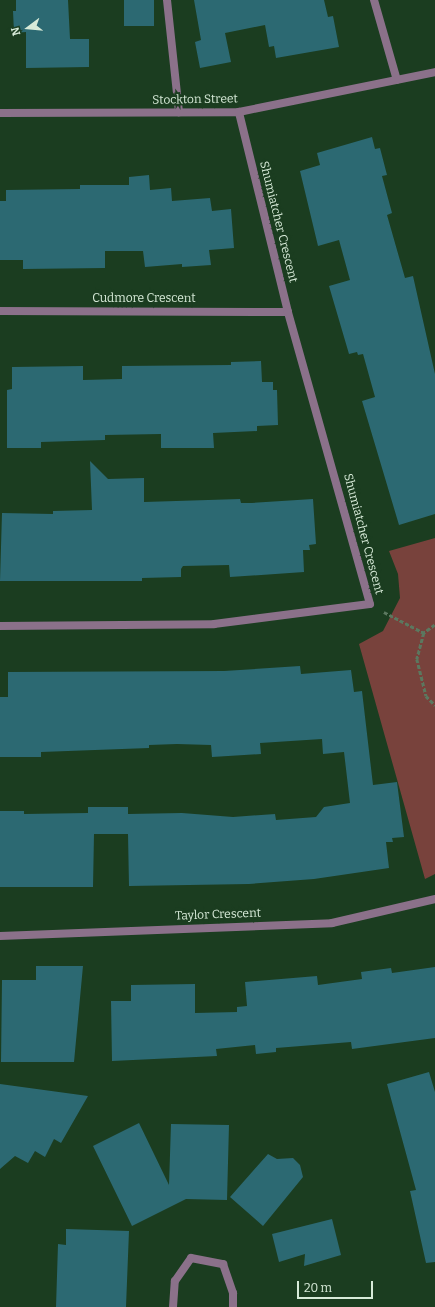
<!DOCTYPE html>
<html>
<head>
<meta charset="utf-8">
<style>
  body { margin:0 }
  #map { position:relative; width:435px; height:1307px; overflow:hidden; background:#1b3d20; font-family:Bitter,serif }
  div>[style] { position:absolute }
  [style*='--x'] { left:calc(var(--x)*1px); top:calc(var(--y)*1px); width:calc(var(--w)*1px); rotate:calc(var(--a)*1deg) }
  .green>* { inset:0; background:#78423c }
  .building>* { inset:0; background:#2c6972; transform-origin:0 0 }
  .path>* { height:2.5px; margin-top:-1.25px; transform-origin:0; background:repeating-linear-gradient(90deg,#5b785f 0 4px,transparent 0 6px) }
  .service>* { height:8px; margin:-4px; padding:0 4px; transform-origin:4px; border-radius:4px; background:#8b718a }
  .minor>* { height:8px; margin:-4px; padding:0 4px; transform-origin:4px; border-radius:4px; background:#8b718a }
  .tertiary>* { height:8px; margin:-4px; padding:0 4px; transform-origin:4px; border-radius:4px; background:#8b718a }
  span { translate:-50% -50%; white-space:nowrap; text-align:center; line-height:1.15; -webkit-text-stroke:4px #1b3d20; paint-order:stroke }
  .street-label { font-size:12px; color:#d7ead8 }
  .north { position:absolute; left:8px; top:8px; width:40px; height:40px; -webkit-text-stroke:3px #1b3d20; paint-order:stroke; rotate:254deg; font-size:11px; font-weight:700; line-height:16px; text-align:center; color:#d7ead8 }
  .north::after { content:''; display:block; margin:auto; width:14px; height:18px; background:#d7ead8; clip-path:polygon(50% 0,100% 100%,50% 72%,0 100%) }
  .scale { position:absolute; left:297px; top:1281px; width:76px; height:18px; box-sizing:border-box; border:2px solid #d7ead8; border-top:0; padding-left:5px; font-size:12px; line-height:14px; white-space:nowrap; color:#d7ead8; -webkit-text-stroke:3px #1b3d20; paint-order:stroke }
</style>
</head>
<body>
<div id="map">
  <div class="green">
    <i style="clip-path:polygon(435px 538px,435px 874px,425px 879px,359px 644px,383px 631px,400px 598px,398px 574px,389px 551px)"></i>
  </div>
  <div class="building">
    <i style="clip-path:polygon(16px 0,68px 0,70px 39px,89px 39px,89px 67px,26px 68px,26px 32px,14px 33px,13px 11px,16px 11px)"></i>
    <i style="left:124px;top:0;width:30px;height:26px"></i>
    <i style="clip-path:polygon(194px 0,324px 0,328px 17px,333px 16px,339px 47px,276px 58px,274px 46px,269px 47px,265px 25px,225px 33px,231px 62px,200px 68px,195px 42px,201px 40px)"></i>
    <i style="clip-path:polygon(372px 137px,375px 149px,380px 148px,387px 175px,382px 176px,392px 213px,387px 215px,405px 278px,413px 276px,435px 374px,435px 514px,399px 525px,362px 401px,375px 397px,363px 354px,358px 355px,357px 352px,349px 354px,329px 286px,350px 280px,339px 240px,318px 246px,300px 171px,320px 165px,317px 153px)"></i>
    <i style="clip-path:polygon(149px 175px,150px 190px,171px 188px,172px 201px,210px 198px,212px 211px,231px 209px,234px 248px,209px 250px,211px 265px,182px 267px,182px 264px,145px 267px,143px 251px,105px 251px,105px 268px,23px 269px,23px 260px,0 260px,0 201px,6px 201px,6px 190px,80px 189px,80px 185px,129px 185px,129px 177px)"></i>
    <i style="clip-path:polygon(261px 361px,262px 382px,273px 382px,273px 390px,277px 390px,278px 425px,257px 426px,257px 431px,213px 433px,214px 448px,161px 448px,161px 434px,105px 435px,105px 440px,41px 442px,41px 448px,7px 448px,7px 390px,12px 389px,12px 367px,83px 366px,83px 380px,122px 379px,122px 366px,231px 365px,231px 362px)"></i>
    <i style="clip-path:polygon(90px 461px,108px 479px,144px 478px,144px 502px,240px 499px,241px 503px,252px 503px,313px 499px,316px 544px,309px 545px,310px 550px,303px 550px,304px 572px,230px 577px,229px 565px,183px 566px,181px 569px,181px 577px,142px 578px,142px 581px,0 581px,2px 513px,53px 514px,53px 511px,92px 510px)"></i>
    <i style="clip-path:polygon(300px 666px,301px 674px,351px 670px,354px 692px,362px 691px,373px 785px,397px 782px,404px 837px,392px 838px,393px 842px,386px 842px,389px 868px,314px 879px,249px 884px,129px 886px,128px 834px,94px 834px,93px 887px,0 887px,0 811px,24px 811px,24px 814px,88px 813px,88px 807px,128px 807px,128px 814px,182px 813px,233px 817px,275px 814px,276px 820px,316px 817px,324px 807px,350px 803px,344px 752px,323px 754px,322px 739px,260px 743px,261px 754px,212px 757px,211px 745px,177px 744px,149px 745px,149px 748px,41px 752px,41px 757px,0 757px,0 697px,8px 697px,8px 672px,224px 671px)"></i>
    <i style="clip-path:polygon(36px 966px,83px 966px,74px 1062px,1px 1062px,2px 980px,36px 980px)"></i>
    <i style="clip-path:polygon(435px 967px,435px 1038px,352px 1049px,351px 1042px,276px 1048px,276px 1052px,256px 1054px,255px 1045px,216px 1049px,217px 1056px,112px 1061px,111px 1001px,131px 1001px,131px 985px,195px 984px,195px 1013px,237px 1012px,237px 1007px,247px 1006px,245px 982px,317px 976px,318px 985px,362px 979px,361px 972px,391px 968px,392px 973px)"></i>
    <i style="clip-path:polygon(429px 1072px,435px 1092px,435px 1262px,426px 1263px,410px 1191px,416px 1190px,387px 1084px)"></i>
    <i style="clip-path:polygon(0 1084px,88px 1096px,61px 1143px,54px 1139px,45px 1157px,35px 1151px,28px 1163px,15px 1156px,0 1169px)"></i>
    <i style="clip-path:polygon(139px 1123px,169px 1185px,171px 1124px,229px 1125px,227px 1200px,186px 1199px,132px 1226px,93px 1146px)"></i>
    <i style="clip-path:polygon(268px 1154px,277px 1159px,293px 1158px,300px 1165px,303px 1177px,263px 1226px,230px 1197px)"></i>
    <i style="clip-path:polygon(332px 1219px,341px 1255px,304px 1266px,305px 1254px,279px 1262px,272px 1234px)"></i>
    <i style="clip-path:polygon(66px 1229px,129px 1231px,126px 1307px,56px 1307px,58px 1244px,66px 1245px)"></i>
  </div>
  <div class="path">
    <i style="--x:384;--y:612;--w:45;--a:27.7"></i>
    <i style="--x:435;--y:625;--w:14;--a:144"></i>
    <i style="--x:424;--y:633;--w:27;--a:105"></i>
    <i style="--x:417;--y:659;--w:38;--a:76"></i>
    <i style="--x:426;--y:696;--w:13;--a:45"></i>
  </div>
  <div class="service">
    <i style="--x:167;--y:0;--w:113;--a:83.9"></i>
  </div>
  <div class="minor">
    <i style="--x:374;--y:0;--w:83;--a:74"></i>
    <i style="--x:0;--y:311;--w:288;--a:0.2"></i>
    <i style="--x:0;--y:626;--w:214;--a:-0.5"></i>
    <i style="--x:214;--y:624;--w:157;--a:-7.3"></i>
    <i style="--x:370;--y:604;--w:303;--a:-105.7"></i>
    <i style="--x:288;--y:312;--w:206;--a:-103.8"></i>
    <i style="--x:0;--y:936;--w:332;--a:-2.2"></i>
    <i style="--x:332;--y:923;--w:106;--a:-13.1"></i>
    <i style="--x:173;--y:1307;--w:26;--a:-86"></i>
    <i style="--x:175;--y:1281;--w:28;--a:-55"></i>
    <i style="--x:191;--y:1258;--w:33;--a:11"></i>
    <i style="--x:223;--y:1264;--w:31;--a:71"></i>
    <i style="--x:233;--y:1293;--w:14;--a:90"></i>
  </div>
  <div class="tertiary">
    <i style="--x:0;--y:113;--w:239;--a:-0.2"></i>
    <i style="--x:239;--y:112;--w:200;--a:-11.5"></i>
  </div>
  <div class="street-label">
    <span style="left:195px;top:100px;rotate:-1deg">Stockton Street</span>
    <span style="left:278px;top:222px;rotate:76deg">Shumiatcher Crescent</span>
    <span style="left:144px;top:299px">Cudmore Crescent</span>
    <span style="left:363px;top:534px;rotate:75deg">Shumiatcher Crescent</span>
    <span style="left:218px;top:915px;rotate:-2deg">Taylor Crescent</span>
  </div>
  <div class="north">N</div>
  <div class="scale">20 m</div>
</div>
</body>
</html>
